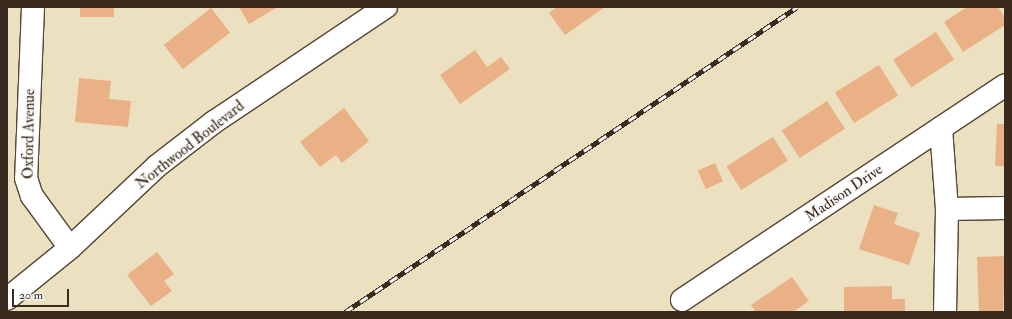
<!DOCTYPE html>
<html>
<head>
<meta charset="utf-8">
<style>
  body { margin:0 }
  #map { position:relative; width:1012px; height:319px; overflow:hidden; background:#ebe0bf; font-family:"IM FELL Double Pica",serif }
  div>[style] { position:absolute }
  [style*='--x'] { left:calc(var(--x)*1px); top:calc(var(--y)*1px); width:calc(var(--w)*1px); rotate:calc(var(--a)*1deg) }
  .building>* { inset:0; background:#eab186; transform-origin:0 0 }
  .roads { filter:drop-shadow(1px 0 #554536) drop-shadow(-1px 0 #554536) drop-shadow(0 1px #554536) drop-shadow(0 -1px #554536) }
  .minor>* { height:22px; margin:-11px; padding:0 11px; transform-origin:11px; border-radius:11px; background:#fff }
  .rail>* { height:4.5px; margin-top:-2.25px; transform-origin:0; background:repeating-linear-gradient(90deg,#f6f6f2 0 9px,#3b2a1e 0 18px); box-sizing:border-box; border-block:1px solid #3b2a1e }
  span { translate:-50% -50%; white-space:nowrap; text-align:center; line-height:1.15; -webkit-text-stroke:3px #f6f6f2; paint-order:stroke }
  .street-label { font-size:15px; color:#3b2a1e }
  .frame { position:absolute; inset:0; border:8px solid #3b2a1e; pointer-events:none }
  .scale { position:absolute; left:12px; top:289px; width:57px; height:18px; box-sizing:border-box; border:2px solid #3b2a1e; border-top:0; padding-left:5px; font-size:12px; line-height:14px; white-space:nowrap; color:#3b2a1e; -webkit-text-stroke:3px #f6f6f2; paint-order:stroke }
</style>
</head>
<body>
<div id="map">
  <div class="building">
    <i style="left:80px;top:7px;width:34px;height:10px"></i>
    <i style="clip-path:polygon(239px 7px,278px 7px,249px 24px)"></i>
    <i style="clip-path:polygon(557px 7px,605px 7px,565px 35px,549px 13px)"></i>
    <i style="clip-path:polygon(967px 7px,998px 7px,1005px 18px,1005px 25px,963px 52px,944px 22px)"></i>
    <i style="left:211px;top:8px;width:31px;height:60px;rotate:52deg"></i>
    <i style="left:936px;top:32px;width:33px;height:51px;rotate:57deg"></i>
    <i style="clip-path:polygon(475px 50px,487px 67px,501px 57px,510px 69px,460px 104px,440px 75px)"></i>
    <i style="left:879px;top:65px;width:36px;height:52px;rotate:58deg"></i>
    <i style="clip-path:polygon(79px 78px,111px 81px,109px 99px,131px 101px,128px 127px,75px 122px)"></i>
    <i style="left:827px;top:101px;width:33px;height:54px;rotate:57deg"></i>
    <i style="clip-path:polygon(344px 108px,369px 141px,342px 163px,336px 155px,320px 167px,300px 142px)"></i>
    <i style="clip-path:polygon(997px 124px,1005px 124px,1005px 166px,995px 166px)"></i>
    <i style="left:773px;top:137px;width:28px;height:55px;rotate:58deg"></i>
    <i style="left:715px;top:163px;width:20px;height:19px;rotate:66deg"></i>
    <i style="clip-path:polygon(874px 205px,898px 213px,894px 224px,920px 233px,909px 265px,859px 249px)"></i>
    <i style="clip-path:polygon(157px 252px,174px 274px,164px 281px,172px 291px,151px 306px,127px 275px)"></i>
    <i style="clip-path:polygon(1005px 256px,1003px 312px,979px 312px,977px 257px)"></i>
    <i style="clip-path:polygon(792px 277px,809px 301px,793px 312px,756px 312px,751px 305px)"></i>
    <i style="clip-path:polygon(892px 286px,892px 299px,905px 299px,905px 312px,844px 312px,844px 287px)"></i>
  </div>
  <div class="roads">
    <div class="minor">
      <i style="--x:33;--y:7;--w:171;--a:92.3"></i>
      <i style="--x:26;--y:178;--w:19;--a:72"></i>
      <i style="--x:32;--y:196;--w:64;--a:53.8"></i>
      <i style="--x:941;--y:128;--w:81;--a:85.8"></i>
      <i style="--x:947;--y:209;--w:103;--a:91.1"></i>
      <i style="--x:947;--y:209;--w:58;--a:-1"></i>
      <i style="--x:7;--y:299;--w:81;--a:-39"></i>
      <i style="--x:70;--y:248;--w:120;--a:-43.3"></i>
      <i style="--x:157;--y:166;--w:72;--a:-37.7"></i>
      <i style="--x:214;--y:122;--w:207;--a:-33.8"></i>
      <i style="--x:682;--y:300;--w:388;--a:-33.6"></i>
    </div>
  </div>
  <div class="rail">
    <i style="--x:345;--y:312;--w:545;--a:-34.01"></i>
  </div>
  <div class="street-label">
    <span style="left:29px;top:134px;rotate:-89deg">Oxford Avenue</span>
    <span style="left:190px;top:145px;rotate:-38deg">Northwood Boulevard</span>
    <span style="left:844px;top:193px;rotate:-34deg">Madison Drive</span>
  </div>
  <div class="frame"></div>
  <div class="scale">20 m</div>
</div>
</body>
</html>
